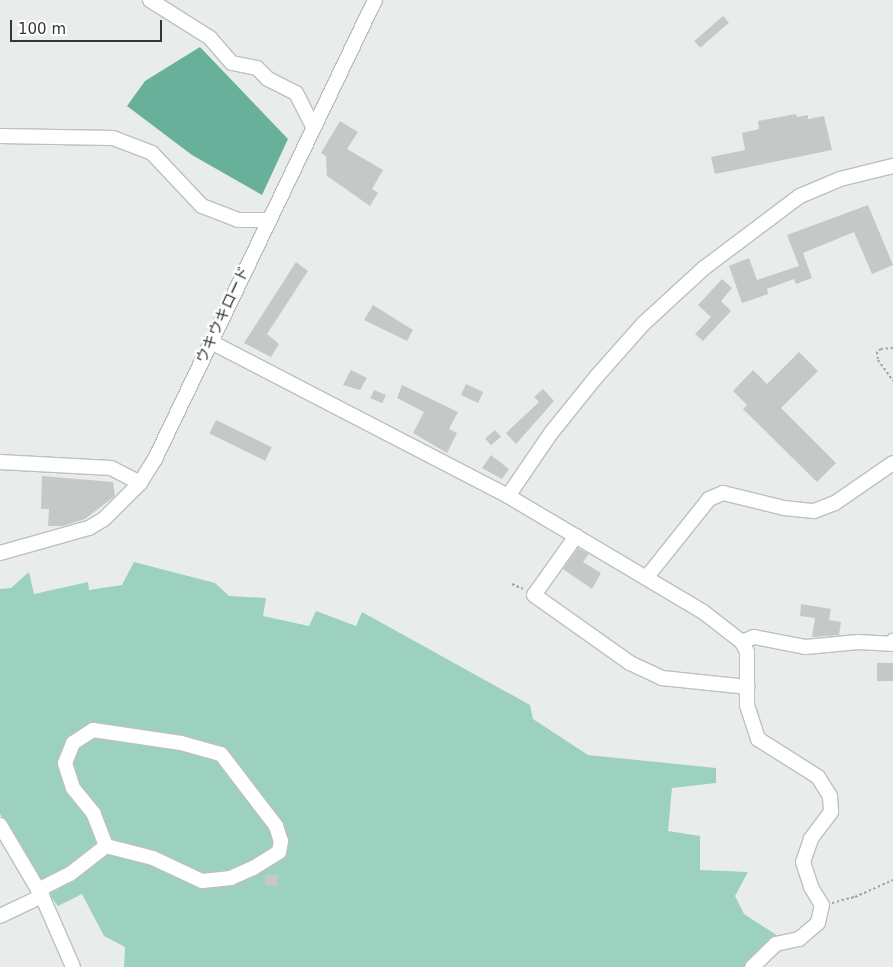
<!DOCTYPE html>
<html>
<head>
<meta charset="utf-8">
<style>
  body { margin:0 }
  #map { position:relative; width:893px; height:967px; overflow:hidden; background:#e8edeb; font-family:"DejaVu Sans","Noto Sans JP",sans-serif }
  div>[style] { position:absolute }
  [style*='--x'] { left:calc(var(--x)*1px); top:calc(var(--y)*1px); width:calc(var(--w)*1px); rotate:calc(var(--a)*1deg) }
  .green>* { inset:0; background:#9cd1bf }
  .water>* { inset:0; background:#69b09a }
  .building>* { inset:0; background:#c4c9c7; transform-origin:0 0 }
  .path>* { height:2px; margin-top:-1px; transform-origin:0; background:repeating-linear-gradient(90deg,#a0a4a3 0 2.5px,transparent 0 5px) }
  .roads { filter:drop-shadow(1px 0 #bcc1bf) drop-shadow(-1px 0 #bcc1bf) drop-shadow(0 1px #bcc1bf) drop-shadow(0 -1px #bcc1bf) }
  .minor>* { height:14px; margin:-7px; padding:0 7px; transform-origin:7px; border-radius:7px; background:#fff }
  span { translate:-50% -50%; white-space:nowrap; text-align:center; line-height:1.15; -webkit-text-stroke:4.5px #fff; paint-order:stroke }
  .street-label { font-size:15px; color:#343635 }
  .scale { position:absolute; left:10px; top:20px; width:152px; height:22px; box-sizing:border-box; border:2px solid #343635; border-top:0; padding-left:6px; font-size:15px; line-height:18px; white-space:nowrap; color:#343635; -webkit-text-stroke:4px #fff; paint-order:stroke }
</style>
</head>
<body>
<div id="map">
  <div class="green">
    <i style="clip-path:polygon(134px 562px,215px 583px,229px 596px,266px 598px,263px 616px,309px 626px,316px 611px,356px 626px,362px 612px,530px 705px,533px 719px,588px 755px,716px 768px,716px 783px,672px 788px,668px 831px,700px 836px,700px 870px,748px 872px,735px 896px,744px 914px,778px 936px,750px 967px,124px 967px,125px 947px,104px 936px,82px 894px,58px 906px,33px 874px,0 814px,0 589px,11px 588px,29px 572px,34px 594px,88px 582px,89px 590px,122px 585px)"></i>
  </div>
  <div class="water">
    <i style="clip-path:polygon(200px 47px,288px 139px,262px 195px,192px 155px,127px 106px,145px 81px)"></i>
  </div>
  <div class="building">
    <i style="left:723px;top:16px;width:9px;height:38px;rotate:49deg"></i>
    <i style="clip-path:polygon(796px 114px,797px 117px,808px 115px,808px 119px,824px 116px,832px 150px,715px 174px,711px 157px,745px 150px,742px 133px,759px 129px,758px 121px)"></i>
    <i style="clip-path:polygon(340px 121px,358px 132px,347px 149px,383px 170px,372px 189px,378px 193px,370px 206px,327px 176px,326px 156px,321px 153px)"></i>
    <i style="clip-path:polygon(868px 205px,893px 265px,872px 274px,854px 232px,803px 253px,812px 278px,796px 284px,794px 279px,767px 289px,768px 294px,742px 303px,729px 266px,749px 258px,757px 280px,799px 266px,787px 235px)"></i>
    <i style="clip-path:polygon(296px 262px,308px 271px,267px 334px,279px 344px,271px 357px,244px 343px)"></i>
    <i style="clip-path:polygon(722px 279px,732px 288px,721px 301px,731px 311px,703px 341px,695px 334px,711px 317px,698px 305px)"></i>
    <i style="clip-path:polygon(373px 305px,413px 330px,407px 341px,364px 320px)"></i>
    <i style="clip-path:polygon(799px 352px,818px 371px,781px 408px,836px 463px,817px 482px,743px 409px,747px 405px,733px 391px,753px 370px,767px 384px)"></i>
    <i style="clip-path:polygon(351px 370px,367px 378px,360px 390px,343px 385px)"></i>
    <i style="left:466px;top:384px;width:19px;height:12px;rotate:25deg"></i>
    <i style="clip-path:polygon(402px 385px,458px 412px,449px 429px,457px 433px,447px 453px,413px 433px,424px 412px,397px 398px)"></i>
    <i style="clip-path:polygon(543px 389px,554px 401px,516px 444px,506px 433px,539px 402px,534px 397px)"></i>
    <i style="left:374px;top:390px;width:13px;height:9px;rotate:23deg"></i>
    <i style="left:216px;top:420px;width:62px;height:15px;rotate:26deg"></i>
    <i style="left:495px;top:430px;width:9px;height:13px;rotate:49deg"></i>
    <i style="clip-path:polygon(491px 455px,509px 469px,502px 479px,482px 468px)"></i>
    <i style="clip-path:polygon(42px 476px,113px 482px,115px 496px,85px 519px,63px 526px,48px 526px,49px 509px,41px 509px)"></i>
    <i style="clip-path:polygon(578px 548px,589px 554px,583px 562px,601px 573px,592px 589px,563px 569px)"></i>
    <i style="clip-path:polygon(801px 604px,831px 609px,829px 620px,841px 622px,839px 635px,812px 637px,815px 618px,800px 616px)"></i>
    <i style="left:893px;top:663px;width:18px;height:16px;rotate:90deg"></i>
    <i style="left:265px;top:875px;width:13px;height:11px"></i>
  </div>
  <div class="path">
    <i style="--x:893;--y:348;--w:12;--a:175"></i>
    <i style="--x:881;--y:349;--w:5;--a:143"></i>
    <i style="--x:877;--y:352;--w:8;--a:83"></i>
    <i style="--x:878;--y:360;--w:26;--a:54"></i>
    <i style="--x:512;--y:584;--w:12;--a:24"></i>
    <i style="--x:832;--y:903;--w:24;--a:-15"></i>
    <i style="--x:855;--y:897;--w:42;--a:-24.1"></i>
  </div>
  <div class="roads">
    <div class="minor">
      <i style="--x:150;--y:0;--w:71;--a:32.3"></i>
      <i style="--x:210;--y:38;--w:33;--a:49"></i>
      <i style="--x:232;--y:63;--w:25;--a:11"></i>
      <i style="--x:257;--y:68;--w:16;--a:45"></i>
      <i style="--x:268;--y:79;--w:31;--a:27"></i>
      <i style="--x:296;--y:93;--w:38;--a:63"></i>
      <i style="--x:0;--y:136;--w:113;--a:1"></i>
      <i style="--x:113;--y:138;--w:42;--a:21"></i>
      <i style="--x:152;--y:153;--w:73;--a:46.7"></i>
      <i style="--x:202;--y:206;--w:39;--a:21"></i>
      <i style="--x:238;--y:220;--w:30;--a:0"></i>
      <i style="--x:211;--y:342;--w:335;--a:27.4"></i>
      <i style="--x:508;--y:496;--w:226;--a:30.7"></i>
      <i style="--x:702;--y:611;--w:51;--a:37.8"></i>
      <i style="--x:742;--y:642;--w:11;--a:63"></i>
      <i style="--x:747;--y:652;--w:53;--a:90"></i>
      <i style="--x:747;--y:705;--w:36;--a:72"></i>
      <i style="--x:758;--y:739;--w:71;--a:32.3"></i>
      <i style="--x:818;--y:777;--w:22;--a:58"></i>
      <i style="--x:830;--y:796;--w:16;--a:86"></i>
      <i style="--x:831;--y:812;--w:34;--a:127"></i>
      <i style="--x:811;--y:839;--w:24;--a:109"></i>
      <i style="--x:803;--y:862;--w:26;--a:72"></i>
      <i style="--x:811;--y:887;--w:21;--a:59"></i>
      <i style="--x:822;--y:905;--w:18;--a:103"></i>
      <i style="--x:818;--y:923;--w:25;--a:140"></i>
      <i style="--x:799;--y:939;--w:24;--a:168"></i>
      <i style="--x:776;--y:944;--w:33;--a:136"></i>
      <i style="--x:0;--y:462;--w:111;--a:3.1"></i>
      <i style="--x:111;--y:468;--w:33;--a:27"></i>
      <i style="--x:508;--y:496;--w:76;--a:-55.7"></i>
      <i style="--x:551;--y:433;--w:73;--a:-51.1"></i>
      <i style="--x:597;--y:376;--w:69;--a:-48.5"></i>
      <i style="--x:643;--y:324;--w:83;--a:-42.6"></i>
      <i style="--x:704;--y:268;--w:120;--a:-36.9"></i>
      <i style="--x:800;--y:196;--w:43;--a:-23"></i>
      <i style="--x:840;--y:179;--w:55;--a:-13.8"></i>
      <i style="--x:576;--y:536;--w:72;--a:125.4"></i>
      <i style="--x:534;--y:595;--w:118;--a:35.3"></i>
      <i style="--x:630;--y:663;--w:35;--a:25"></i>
      <i style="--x:662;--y:678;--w:86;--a:6"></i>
      <i style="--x:0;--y:553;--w:92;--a:-15.7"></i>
      <i style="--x:89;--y:528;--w:17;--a:-31"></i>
      <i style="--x:104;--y:519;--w:51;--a:-45"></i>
      <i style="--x:140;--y:483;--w:28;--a:-58"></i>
      <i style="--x:155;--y:459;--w:509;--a:-64.39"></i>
      <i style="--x:646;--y:578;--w:101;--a:-51.4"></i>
      <i style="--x:709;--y:499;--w:15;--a:-23"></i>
      <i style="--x:723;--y:493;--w:63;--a:13.8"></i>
      <i style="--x:784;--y:508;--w:30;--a:6"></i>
      <i style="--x:814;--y:511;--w:22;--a:-21"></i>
      <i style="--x:835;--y:503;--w:70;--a:-34.6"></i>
      <i style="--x:742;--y:642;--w:13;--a:-23"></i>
      <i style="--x:754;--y:637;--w:53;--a:10.9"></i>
      <i style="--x:806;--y:647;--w:52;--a:-5.5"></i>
      <i style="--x:858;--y:642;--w:33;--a:3"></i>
      <i style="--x:891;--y:644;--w:4;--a:-56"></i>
      <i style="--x:0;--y:825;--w:82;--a:59.4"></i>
      <i style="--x:42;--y:896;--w:77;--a:66.4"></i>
      <i style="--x:38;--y:890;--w:36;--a:-27"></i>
      <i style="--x:70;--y:874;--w:46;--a:-37.9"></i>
      <i style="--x:106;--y:846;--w:34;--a:-111"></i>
      <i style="--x:94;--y:814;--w:33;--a:-129"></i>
      <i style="--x:73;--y:788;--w:26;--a:-108"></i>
      <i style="--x:65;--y:763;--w:22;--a:-68"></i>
      <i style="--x:73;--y:743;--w:24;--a:-33"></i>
      <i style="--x:93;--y:730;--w:89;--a:8.4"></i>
      <i style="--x:181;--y:743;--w:41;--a:15.4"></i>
      <i style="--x:221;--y:754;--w:91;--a:52.6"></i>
      <i style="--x:276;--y:826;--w:16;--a:72"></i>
      <i style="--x:281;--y:841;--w:11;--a:100"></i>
      <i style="--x:279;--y:852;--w:31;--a:148"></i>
      <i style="--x:253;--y:868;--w:24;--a:156"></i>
      <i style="--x:231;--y:878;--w:29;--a:174"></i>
      <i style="--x:202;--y:881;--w:54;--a:-154.9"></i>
      <i style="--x:153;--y:858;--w:49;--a:-165.7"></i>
      <i style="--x:0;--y:916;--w:47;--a:-25.5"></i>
    </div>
  </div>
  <div class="street-label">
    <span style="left:223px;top:315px;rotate:-65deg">ウキウキロード</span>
  </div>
  <div class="scale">100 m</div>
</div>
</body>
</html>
